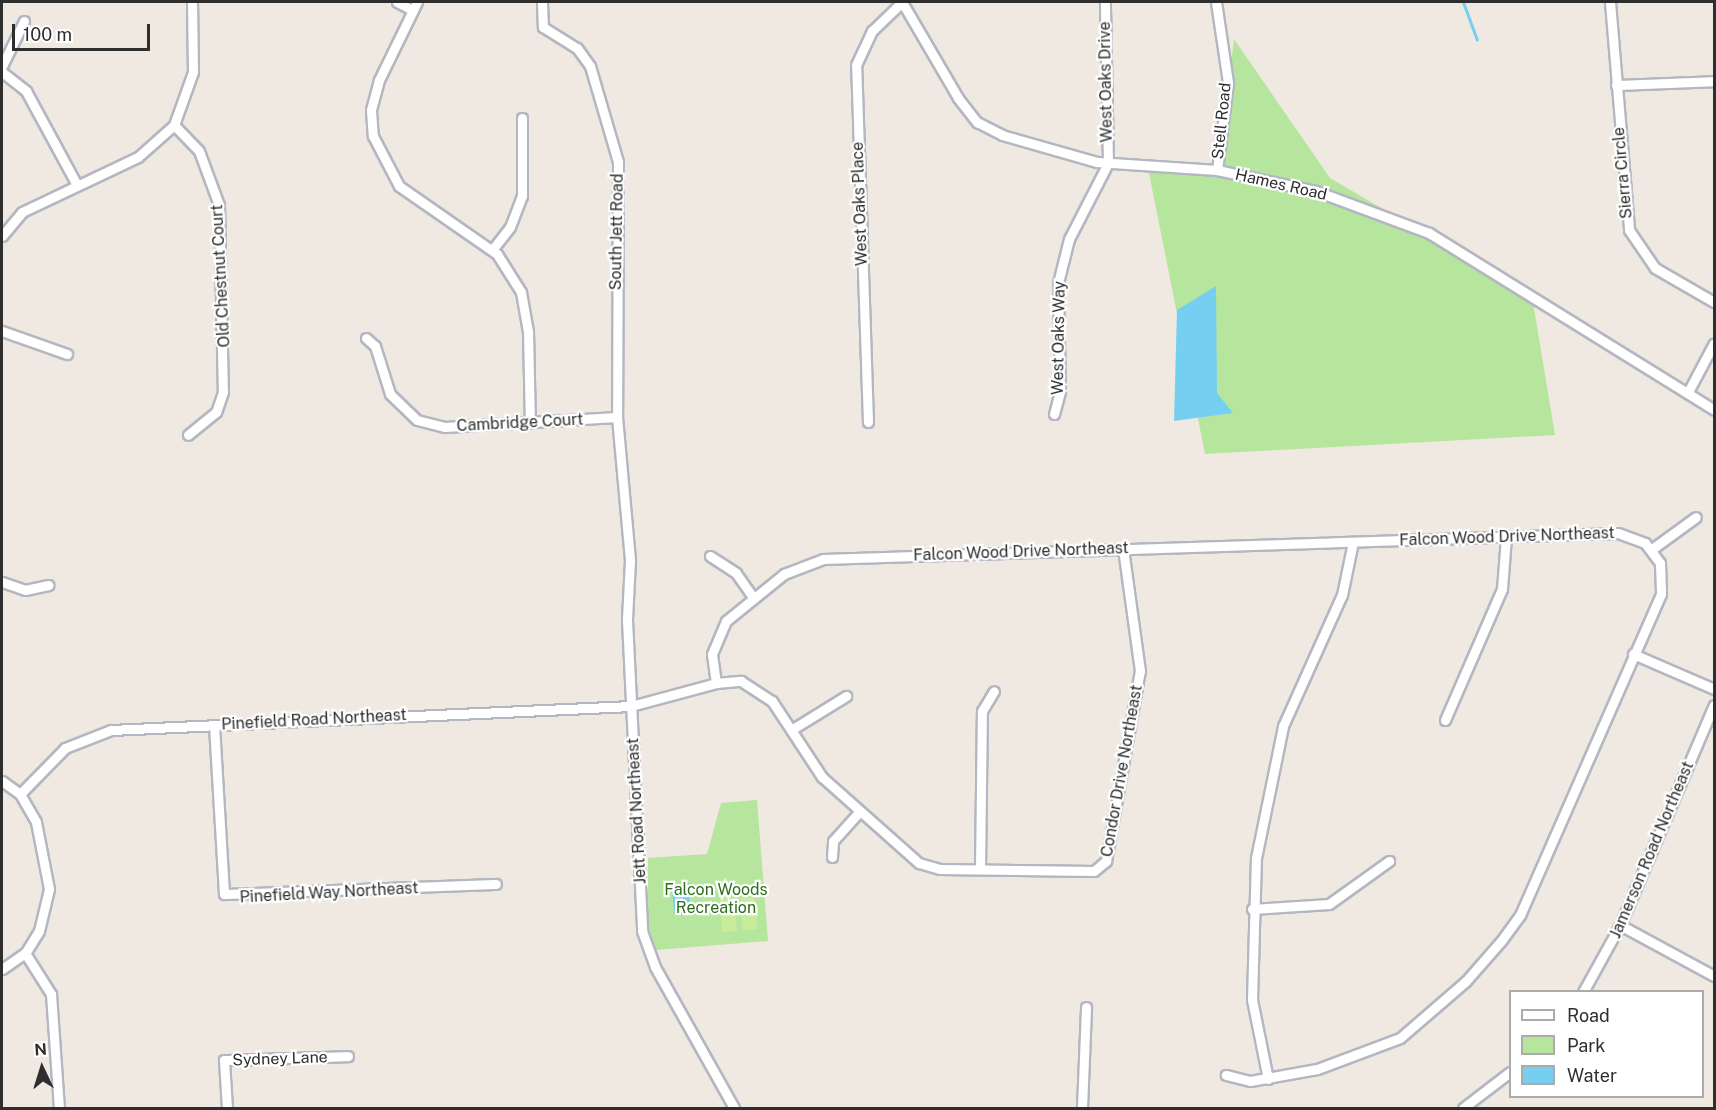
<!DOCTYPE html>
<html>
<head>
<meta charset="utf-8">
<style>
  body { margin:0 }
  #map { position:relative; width:1716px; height:1110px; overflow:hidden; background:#efe9e1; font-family:"Public Sans",sans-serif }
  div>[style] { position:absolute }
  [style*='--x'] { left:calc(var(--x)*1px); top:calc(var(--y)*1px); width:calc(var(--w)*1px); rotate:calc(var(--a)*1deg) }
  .green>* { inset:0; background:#b6e59e }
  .pitch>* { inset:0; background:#c9ec9a; transform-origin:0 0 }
  .water>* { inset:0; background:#75cff0 }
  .stream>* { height:3px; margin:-1.5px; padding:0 1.5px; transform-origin:1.5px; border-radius:1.5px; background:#75cff0 }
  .roads { filter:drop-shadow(2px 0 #b4b7c1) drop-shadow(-2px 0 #b4b7c1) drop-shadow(0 2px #b4b7c1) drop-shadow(0 -2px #b4b7c1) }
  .minor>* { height:9px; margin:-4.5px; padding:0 4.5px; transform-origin:4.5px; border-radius:4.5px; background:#fff }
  span { translate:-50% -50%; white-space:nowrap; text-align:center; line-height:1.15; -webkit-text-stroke:4.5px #fff; paint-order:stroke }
  .street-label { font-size:16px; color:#2e2e2e }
  .park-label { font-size:16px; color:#2c6e1b }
  .frame { position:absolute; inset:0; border:3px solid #2e2e2e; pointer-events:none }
  .legend { position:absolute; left:1509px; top:990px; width:195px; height:108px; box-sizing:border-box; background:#fff; border:2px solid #ababab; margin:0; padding:8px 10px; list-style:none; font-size:18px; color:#2e2e2e }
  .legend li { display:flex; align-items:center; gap:12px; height:30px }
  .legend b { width:30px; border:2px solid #ababab }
  .north { position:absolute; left:12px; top:1038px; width:60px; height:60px; -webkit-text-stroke:4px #fff; paint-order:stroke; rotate:356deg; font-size:16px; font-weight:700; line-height:24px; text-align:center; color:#2e2e2e }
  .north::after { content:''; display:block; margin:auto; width:21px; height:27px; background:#2e2e2e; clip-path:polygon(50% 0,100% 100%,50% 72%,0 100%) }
  .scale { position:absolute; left:12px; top:24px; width:138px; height:27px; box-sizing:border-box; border:3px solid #2e2e2e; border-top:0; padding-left:8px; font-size:18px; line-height:21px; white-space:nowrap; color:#2e2e2e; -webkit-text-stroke:4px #fff; paint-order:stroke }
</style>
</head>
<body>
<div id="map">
  <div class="green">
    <i style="clip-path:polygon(1234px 39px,1330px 178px,1532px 296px,1555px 435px,1205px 454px,1147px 163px,1218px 168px)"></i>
    <i style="clip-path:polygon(757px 800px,768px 941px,656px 950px,648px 924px,648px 858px,707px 854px,721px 803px)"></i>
  </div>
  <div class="pitch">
    <i style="left:755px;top:897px;width:32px;height:15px;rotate:86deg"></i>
    <i style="left:735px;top:898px;width:33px;height:15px;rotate:87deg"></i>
  </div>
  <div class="water">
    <i style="clip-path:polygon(1216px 286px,1217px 393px,1233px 413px,1174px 421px,1177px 310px)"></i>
    <i style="clip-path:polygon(690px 883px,689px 915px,675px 916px,671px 884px)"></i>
  </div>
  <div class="stream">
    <i style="--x:1463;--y:2;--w:40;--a:69.8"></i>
  </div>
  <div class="roads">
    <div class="minor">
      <i style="--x:397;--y:2;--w:18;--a:27"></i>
      <i style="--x:417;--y:2;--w:87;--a:116"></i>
      <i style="--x:379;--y:80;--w:31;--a:105"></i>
      <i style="--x:371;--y:110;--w:26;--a:86"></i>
      <i style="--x:373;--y:136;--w:56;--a:62.5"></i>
      <i style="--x:399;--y:186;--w:119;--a:34.8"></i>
      <i style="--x:497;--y:254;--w:45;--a:57.7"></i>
      <i style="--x:521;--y:292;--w:40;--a:80"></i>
      <i style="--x:528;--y:331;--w:92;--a:88.8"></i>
      <i style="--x:542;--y:2;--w:25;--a:88"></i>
      <i style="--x:543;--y:27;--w:40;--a:32"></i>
      <i style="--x:577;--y:48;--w:22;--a:54"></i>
      <i style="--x:590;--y:66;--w:100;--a:73.7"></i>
      <i style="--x:618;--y:162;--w:255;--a:90.2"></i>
      <i style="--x:617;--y:417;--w:144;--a:84.8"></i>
      <i style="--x:630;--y:560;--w:60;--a:92.9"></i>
      <i style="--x:627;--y:620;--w:311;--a:87.2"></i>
      <i style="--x:642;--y:931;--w:38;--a:70"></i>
      <i style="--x:655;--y:967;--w:162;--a:60.7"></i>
      <i style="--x:902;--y:2;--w:111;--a:59.7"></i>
      <i style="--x:958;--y:98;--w:31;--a:52"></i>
      <i style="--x:977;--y:122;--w:28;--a:27"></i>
      <i style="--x:1002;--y:135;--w:99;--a:15.9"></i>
      <i style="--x:1097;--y:162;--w:120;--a:3.8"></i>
      <i style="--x:1217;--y:170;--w:101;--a:12"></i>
      <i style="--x:1316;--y:191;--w:121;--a:20.4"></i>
      <i style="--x:1429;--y:233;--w:335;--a:31.8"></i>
      <i style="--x:1216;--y:2;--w:81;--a:81.5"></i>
      <i style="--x:1228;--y:82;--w:89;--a:97.1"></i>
      <i style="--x:1610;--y:2;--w:229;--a:85.2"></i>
      <i style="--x:1629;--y:230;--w:46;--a:55.6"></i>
      <i style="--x:1655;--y:268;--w:68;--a:30"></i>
      <i style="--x:2;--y:66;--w:50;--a:-63.9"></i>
      <i style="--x:2;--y:72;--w:31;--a:38"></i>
      <i style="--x:26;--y:91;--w:107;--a:61.5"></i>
      <i style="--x:1616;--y:85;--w:98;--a:-2.3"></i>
      <i style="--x:174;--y:125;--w:36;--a:46"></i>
      <i style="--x:199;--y:151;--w:58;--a:69.7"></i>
      <i style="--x:219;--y:205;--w:187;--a:88.8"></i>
      <i style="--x:223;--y:392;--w:21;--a:109"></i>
      <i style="--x:216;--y:412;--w:36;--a:141"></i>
      <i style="--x:2;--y:236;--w:31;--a:-50"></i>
      <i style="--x:22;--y:212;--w:128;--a:-25.4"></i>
      <i style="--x:138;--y:157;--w:48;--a:-41.6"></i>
      <i style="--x:174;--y:125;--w:56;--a:-70.3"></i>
      <i style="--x:193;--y:72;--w:70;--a:-90.8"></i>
      <i style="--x:492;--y:250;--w:29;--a:-52"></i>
      <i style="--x:510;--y:227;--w:33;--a:-69"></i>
      <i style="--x:522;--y:196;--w:78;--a:-90"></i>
      <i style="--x:2;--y:331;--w:69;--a:19.5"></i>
      <i style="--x:366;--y:338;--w:12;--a:42"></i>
      <i style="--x:375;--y:346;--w:50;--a:72.6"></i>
      <i style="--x:390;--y:394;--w:37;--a:44"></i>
      <i style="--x:417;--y:420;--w:29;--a:14"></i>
      <i style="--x:445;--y:427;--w:172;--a:-3.3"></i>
      <i style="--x:1688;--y:392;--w:55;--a:-62"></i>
      <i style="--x:1054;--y:414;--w:24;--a:-75"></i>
      <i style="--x:1060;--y:391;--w:108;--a:-91.1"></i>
      <i style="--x:1058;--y:283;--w:45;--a:-76"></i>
      <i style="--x:1069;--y:239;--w:85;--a:-62.8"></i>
      <i style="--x:1108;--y:163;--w:161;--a:-91.1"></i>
      <i style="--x:868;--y:422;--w:357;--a:-91.9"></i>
      <i style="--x:856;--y:65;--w:38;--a:-65"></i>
      <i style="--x:872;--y:31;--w:42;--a:-44"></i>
      <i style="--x:1652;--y:549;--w:54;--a:-36"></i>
      <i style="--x:710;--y:556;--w:31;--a:33"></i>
      <i style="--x:736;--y:573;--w:29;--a:55"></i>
      <i style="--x:2;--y:582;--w:24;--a:19"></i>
      <i style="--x:25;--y:590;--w:24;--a:-12"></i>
      <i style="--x:1633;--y:654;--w:88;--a:23.4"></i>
      <i style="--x:716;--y:683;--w:29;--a:-98"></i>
      <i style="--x:712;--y:654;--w:36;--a:-67"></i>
      <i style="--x:726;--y:621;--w:75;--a:-39"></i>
      <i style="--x:784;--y:574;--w:42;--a:-21"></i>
      <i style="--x:823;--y:559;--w:795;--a:-1.87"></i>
      <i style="--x:1618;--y:533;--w:29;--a:20"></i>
      <i style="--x:1645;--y:543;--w:25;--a:53"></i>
      <i style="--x:1660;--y:563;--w:31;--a:88"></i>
      <i style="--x:1661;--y:594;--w:351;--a:113.7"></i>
      <i style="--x:1520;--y:915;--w:32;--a:126"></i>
      <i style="--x:1501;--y:941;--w:53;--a:131.2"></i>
      <i style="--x:1466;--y:981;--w:87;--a:139.2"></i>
      <i style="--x:1400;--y:1038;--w:89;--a:159.5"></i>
      <i style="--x:1317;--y:1069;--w:68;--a:169.8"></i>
      <i style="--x:1250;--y:1081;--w:25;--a:-166"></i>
      <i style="--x:1445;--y:720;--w:143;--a:-66.5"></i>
      <i style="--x:1502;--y:589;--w:52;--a:-85.6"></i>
      <i style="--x:214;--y:725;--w:169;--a:86.6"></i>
      <i style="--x:224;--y:894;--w:272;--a:-2.1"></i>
      <i style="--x:791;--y:730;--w:65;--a:-31.7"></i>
      <i style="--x:2;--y:781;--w:22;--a:36"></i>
      <i style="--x:20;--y:794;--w:32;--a:60"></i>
      <i style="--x:36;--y:822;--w:68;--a:79"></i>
      <i style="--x:49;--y:889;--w:43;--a:103.4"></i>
      <i style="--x:39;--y:931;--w:26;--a:122"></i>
      <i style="--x:25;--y:953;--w:28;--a:145"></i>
      <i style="--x:20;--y:794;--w:64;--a:-45.6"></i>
      <i style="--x:65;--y:748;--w:49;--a:-21.4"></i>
      <i style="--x:111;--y:730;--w:521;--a:-2.64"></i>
      <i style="--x:631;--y:706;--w:88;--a:-15.1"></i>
      <i style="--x:716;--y:683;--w:25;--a:-5"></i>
      <i style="--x:741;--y:681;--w:37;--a:33"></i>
      <i style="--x:772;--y:701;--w:91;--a:56.7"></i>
      <i style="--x:822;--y:777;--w:130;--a:41.6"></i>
      <i style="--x:919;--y:863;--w:22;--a:16"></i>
      <i style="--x:940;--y:869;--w:154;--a:0.7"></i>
      <i style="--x:1094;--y:871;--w:16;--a:-40"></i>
      <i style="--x:1106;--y:861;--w:193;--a:-79.9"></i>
      <i style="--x:1140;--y:671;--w:123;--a:-97.9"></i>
      <i style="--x:832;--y:857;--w:16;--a:-86"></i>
      <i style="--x:833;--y:841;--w:39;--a:-48"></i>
      <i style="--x:980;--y:869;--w:158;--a:-89.3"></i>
      <i style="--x:982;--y:711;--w:23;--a:-59"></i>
      <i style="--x:1252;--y:909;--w:77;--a:-3.7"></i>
      <i style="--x:1329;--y:904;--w:74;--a:-35.6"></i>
      <i style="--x:1620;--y:925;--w:107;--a:28.5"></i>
      <i style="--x:25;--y:953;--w:49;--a:57.6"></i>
      <i style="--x:51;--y:994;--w:114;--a:86"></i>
      <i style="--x:1583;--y:992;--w:77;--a:-61.1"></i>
      <i style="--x:1620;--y:925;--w:239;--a:-66.9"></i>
      <i style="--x:1268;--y:1079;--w:81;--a:-101.4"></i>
      <i style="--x:1252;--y:1000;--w:142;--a:-88.4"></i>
      <i style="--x:1256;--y:858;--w:135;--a:-78.4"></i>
      <i style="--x:1283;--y:726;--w:144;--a:-65.8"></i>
      <i style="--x:1342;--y:595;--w:54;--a:-78.3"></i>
      <i style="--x:227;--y:1108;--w:48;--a:-93.6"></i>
      <i style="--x:224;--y:1060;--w:124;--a:-1.8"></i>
      <i style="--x:1082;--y:1108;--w:101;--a:-87.7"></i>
      <i style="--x:1463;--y:1108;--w:59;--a:-37.5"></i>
    </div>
  </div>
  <div class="street-label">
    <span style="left:1106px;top:82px;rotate:-91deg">West Oaks Drive</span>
    <span style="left:1222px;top:121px;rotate:-84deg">Stell Road</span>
    <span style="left:1623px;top:173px;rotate:-95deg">Sierra Circle</span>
    <span style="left:1281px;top:185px;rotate:13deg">Hames Road</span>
    <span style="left:860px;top:204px;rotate:-92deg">West Oaks Place</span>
    <span style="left:617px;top:232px;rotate:-89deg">South Jett Road</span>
    <span style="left:221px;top:276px;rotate:-93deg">Old Chestnut Court</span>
    <span style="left:1059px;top:338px;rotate:-89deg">West Oaks Way</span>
    <span style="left:520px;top:423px;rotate:-3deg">Cambridge Court</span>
    <span style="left:1507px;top:537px;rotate:-2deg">Falcon Wood Drive Northeast</span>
    <span style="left:1021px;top:552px;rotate:-2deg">Falcon Wood Drive Northeast</span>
    <span style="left:314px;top:720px;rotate:-3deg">Pinefield Road Northeast</span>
    <span style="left:1122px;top:771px;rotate:-80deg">Condor Drive Northeast</span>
    <span style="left:637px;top:811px;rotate:-93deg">Jett Road Northeast</span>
    <span style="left:1652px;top:850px;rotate:-67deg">Jamerson Road Northeast</span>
    <span style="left:329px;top:893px;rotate:-3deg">Pinefield Way Northeast</span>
    <span style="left:280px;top:1059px;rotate:-2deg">Sydney Lane</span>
  </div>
  <div class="park-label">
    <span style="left:716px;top:899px">Falcon Woods<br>Recreation</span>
  </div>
  <div class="frame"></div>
  <ul class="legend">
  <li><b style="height:8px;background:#fff"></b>Road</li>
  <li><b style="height:16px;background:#b6e59e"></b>Park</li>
  <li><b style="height:16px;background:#75cff0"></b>Water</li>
  </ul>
  <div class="north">N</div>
  <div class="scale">100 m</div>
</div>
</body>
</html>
